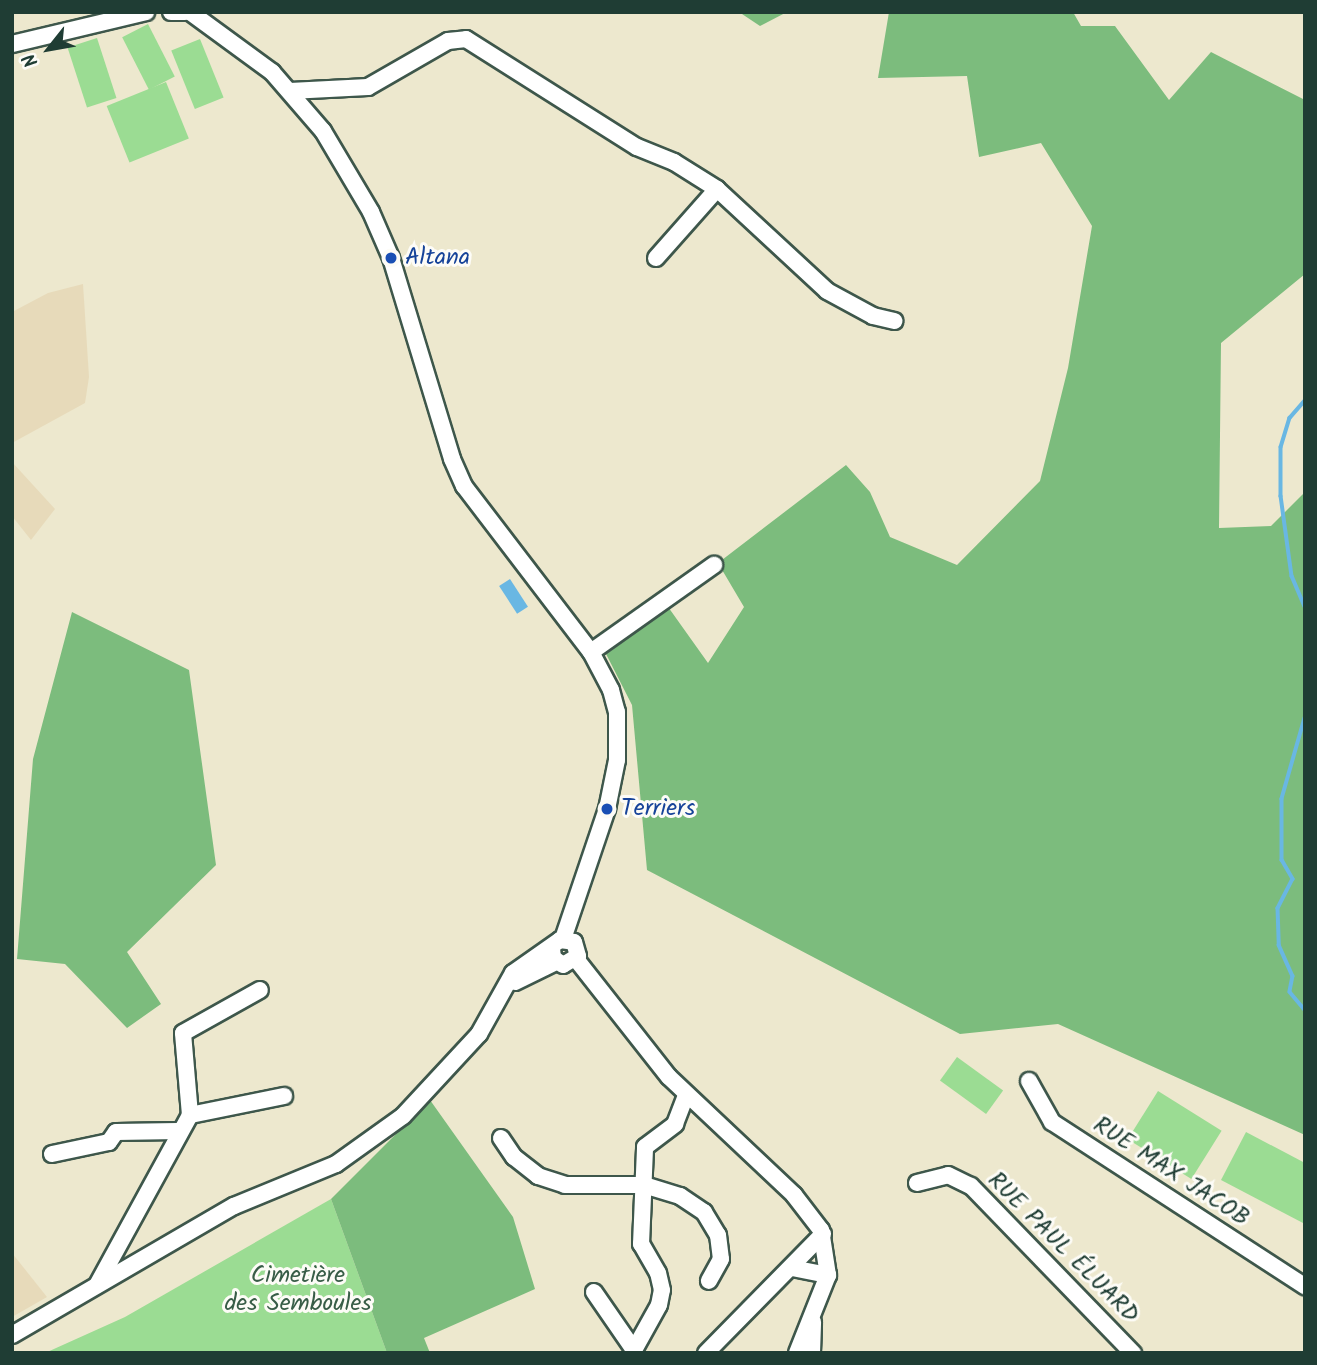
<!DOCTYPE html>
<html>
<head>
<meta charset="utf-8">
<style>
  body { margin:0 }
  #map { position:relative; width:1317px; height:1365px; overflow:hidden; background:#ede8ce; font-family:Kalam,sans-serif }
  div>[style] { position:absolute }
  [style*='--x'] { left:calc(var(--x)*1px); top:calc(var(--y)*1px); width:calc(var(--w)*1px); rotate:calc(var(--a)*1deg) }
  .built>* { inset:0; background:#e7daba }
  .green>* { inset:0; background:#9bdc93; transform-origin:0 0 }
  .forest>* { inset:0; background:#7cbc7d }
  .water>* { inset:0; background:#69b7e3; transform-origin:0 0 }
  .stream>* { height:3.5px; margin:-1.75px; padding:0 1.75px; transform-origin:1.75px; border-radius:1.75px; background:#69b7e3 }
  .roads { filter:drop-shadow(2px 0 #3e574b) drop-shadow(-2px 0 #3e574b) drop-shadow(0 2px #3e574b) drop-shadow(0 -2px #3e574b) }
  .minor>* { height:16px; margin:-8px; padding:0 8px; transform-origin:8px; border-radius:8px; background:#fff }
  .dots>* { width:19px; height:19px; translate:-50% -50%; box-sizing:border-box; border:4px solid #fdfcf7; border-radius:50% }
  span { translate:-50% -50%; white-space:nowrap; text-align:center; line-height:1.15; -webkit-text-stroke:6px #fdfcf7; paint-order:stroke }
  .transit-label { font-size:24px; color:#164399 }
  .left { translate:0 -50%; text-align:left }
  .street-label { font-size:24px; color:#1f3d34 }
  .park-label { font-size:24px; color:#385d47 }
  .frame { position:absolute; inset:0; border:14px solid #1f3d34; pointer-events:none }
  .north { position:absolute; left:14px; top:14px; width:70px; height:70px; -webkit-text-stroke:5px #fdfcf7; paint-order:stroke; rotate:239deg; font-size:19px; font-weight:700; line-height:28px; text-align:center; color:#1f3d34 }
  .north::after { content:''; display:block; margin:auto; width:24px; height:32px; background:#1f3d34; clip-path:polygon(50% 0,100% 100%,50% 72%,0 100%) }
</style>
</head>
<body>
<div id="map">
  <div class="built">
    <i style="clip-path:polygon(83px 284px,89px 377px,85px 403px,12px 443px,12px 312px,48px 293px)"></i>
    <i style="clip-path:polygon(12px 462px,55px 509px,31px 540px,12px 516px)"></i>
    <i style="clip-path:polygon(12px 1253px,47px 1297px,12px 1317px)"></i>
  </div>
  <div class="green">
    <i style="left:148px;top:24px;width:59px;height:29px;rotate:63deg"></i>
    <i style="left:97px;top:38px;width:63px;height:31px;rotate:72deg"></i>
    <i style="left:200px;top:39px;width:63px;height:31px;rotate:68deg"></i>
    <i style="left:166px;top:82px;width:61px;height:64px;rotate:68deg"></i>
    <i style="left:957px;top:1057px;width:57px;height:29px;rotate:36deg"></i>
    <i style="left:1158px;top:1091px;width:75px;height:57px;rotate:32deg"></i>
    <i style="clip-path:polygon(1246px 1132px,1305px 1163px,1303px 1223px,1221px 1180px)"></i>
    <i style="clip-path:polygon(331px 1199px,387px 1353px,45px 1353px,125px 1317px)"></i>
  </div>
  <div class="forest">
    <i style="clip-path:polygon(739px 12px,787px 12px,760px 26px)"></i>
    <i style="clip-path:polygon(889px 12px,1073px 12px,1081px 26px,1115px 26px,1169px 100px,1211px 52px,1305px 100px,1305px 274px,1221px 343px,1219px 528px,1271px 526px,1305px 492px,1305px 1135px,1058px 1024px,960px 1034px,647px 870px,632px 705px,604px 650px,666px 604px,708px 663px,744px 607px,718px 563px,846px 465px,870px 492px,890px 537px,957px 565px,1040px 481px,1068px 368px,1092px 226px,1041px 143px,979px 157px,967px 76px,878px 78px)"></i>
    <i style="clip-path:polygon(72px 612px,189px 670px,216px 865px,127px 952px,161px 1004px,127px 1028px,65px 964px,17px 959px,33px 759px)"></i>
    <i style="clip-path:polygon(430px 1100px,513px 1217px,535px 1289px,424px 1338px,430px 1353px,387px 1353px,331px 1199px)"></i>
  </div>
  <div class="water">
    <i style="left:510px;top:579px;width:33px;height:13px;rotate:57deg"></i>
  </div>
  <div class="stream">
    <i style="--x:1305;--y:401;--w:23;--a:131"></i>
    <i style="--x:1290;--y:418;--w:30;--a:107"></i>
    <i style="--x:1281;--y:447;--w:49;--a:90"></i>
    <i style="--x:1281;--y:496;--w:81;--a:82.2"></i>
    <i style="--x:1292;--y:576;--w:33;--a:67"></i>
    <i style="--x:1305;--y:718;--w:84;--a:105.9"></i>
    <i style="--x:1282;--y:799;--w:61;--a:90"></i>
    <i style="--x:1282;--y:860;--w:22;--a:60"></i>
    <i style="--x:1293;--y:879;--w:33;--a:117"></i>
    <i style="--x:1278;--y:908;--w:37;--a:88"></i>
    <i style="--x:1279;--y:945;--w:34;--a:66"></i>
    <i style="--x:1293;--y:976;--w:16;--a:101"></i>
    <i style="--x:1290;--y:992;--w:23;--a:50"></i>
  </div>
  <div class="roads">
    <div class="minor">
      <i style="--x:171;--y:12;--w:14;--a:0"></i>
      <i style="--x:190;--y:12;--w:102;--a:36.2"></i>
      <i style="--x:272;--y:72;--w:78;--a:49.2"></i>
      <i style="--x:323;--y:131;--w:94;--a:59.3"></i>
      <i style="--x:371;--y:212;--w:50;--a:66.5"></i>
      <i style="--x:391;--y:258;--w:210;--a:73.1"></i>
      <i style="--x:452;--y:459;--w:30;--a:66"></i>
      <i style="--x:464;--y:486;--w:209;--a:52.6"></i>
      <i style="--x:591;--y:652;--w:43;--a:62.2"></i>
      <i style="--x:611;--y:690;--w:23;--a:75"></i>
      <i style="--x:617;--y:712;--w:48;--a:90"></i>
      <i style="--x:617;--y:760;--w:50;--a:101.5"></i>
      <i style="--x:607;--y:809;--w:137;--a:108.7"></i>
      <i style="--x:12;--y:44;--w:138;--a:-13.4"></i>
      <i style="--x:290;--y:91;--w:78;--a:-2.9"></i>
      <i style="--x:368;--y:87;--w:92;--a:-29.9"></i>
      <i style="--x:448;--y:41;--w:18;--a:-6"></i>
      <i style="--x:466;--y:39;--w:202;--a:32.3"></i>
      <i style="--x:637;--y:147;--w:40;--a:22"></i>
      <i style="--x:674;--y:162;--w:51;--a:32.1"></i>
      <i style="--x:717;--y:189;--w:150;--a:42.8"></i>
      <i style="--x:827;--y:291;--w:52;--a:28.5"></i>
      <i style="--x:873;--y:316;--w:22;--a:13"></i>
      <i style="--x:656;--y:258;--w:92;--a:-48.5"></i>
      <i style="--x:591;--y:652;--w:151;--a:-35.3"></i>
      <i style="--x:576;--y:959;--w:150;--a:51.8"></i>
      <i style="--x:669;--y:1077;--w:172;--a:43.3"></i>
      <i style="--x:794;--y:1195;--w:44;--a:52.4"></i>
      <i style="--x:821;--y:1230;--w:46;--a:81.2"></i>
      <i style="--x:828;--y:1275;--w:84;--a:111.7"></i>
      <i style="--x:515;--y:982;--w:46;--a:-26"></i>
      <i style="--x:1029;--y:1081;--w:47;--a:60.7"></i>
      <i style="--x:1052;--y:1122;--w:302;--a:33"></i>
      <i style="--x:190;--y:1115;--w:96;--a:-11.4"></i>
      <i style="--x:501;--y:1138;--w:23;--a:56"></i>
      <i style="--x:514;--y:1157;--w:31;--a:38"></i>
      <i style="--x:538;--y:1176;--w:28;--a:18"></i>
      <i style="--x:565;--y:1185;--w:79;--a:0"></i>
      <i style="--x:644;--y:1185;--w:38;--a:17"></i>
      <i style="--x:680;--y:1196;--w:29;--a:34"></i>
      <i style="--x:704;--y:1212;--w:27;--a:59"></i>
      <i style="--x:718;--y:1235;--w:24;--a:83"></i>
      <i style="--x:721;--y:1259;--w:25;--a:119"></i>
      <i style="--x:52;--y:1154;--w:58;--a:-11.9"></i>
      <i style="--x:109;--y:1142;--w:12;--a:-55"></i>
      <i style="--x:116;--y:1132;--w:62;--a:-0.9"></i>
      <i style="--x:917;--y:1183;--w:32;--a:-14"></i>
      <i style="--x:948;--y:1175;--w:25;--a:26"></i>
      <i style="--x:971;--y:1186;--w:233;--a:45.9"></i>
      <i style="--x:792;--y:1268;--w:37;--a:11"></i>
      <i style="--x:97;--y:1285;--w:194;--a:-61.3"></i>
      <i style="--x:190;--y:1115;--w:82;--a:-94.9"></i>
      <i style="--x:183;--y:1033;--w:88;--a:-29.2"></i>
      <i style="--x:594;--y:1292;--w:70;--a:55.4"></i>
      <i style="--x:634;--y:1350;--w:51;--a:-60.9"></i>
      <i style="--x:659;--y:1305;--w:15;--a:-79"></i>
      <i style="--x:662;--y:1290;--w:17;--a:-103"></i>
      <i style="--x:658;--y:1273;--w:34;--a:-120"></i>
      <i style="--x:641;--y:1244;--w:97;--a:-87.6"></i>
      <i style="--x:645;--y:1147;--w:38;--a:-37"></i>
      <i style="--x:675;--y:1124;--w:31;--a:-69"></i>
      <i style="--x:12;--y:1335;--w:257;--a:-30.2"></i>
      <i style="--x:234;--y:1206;--w:110;--a:-22.4"></i>
      <i style="--x:336;--y:1164;--w:82;--a:-35.6"></i>
      <i style="--x:403;--y:1116;--w:112;--a:-47.2"></i>
      <i style="--x:479;--y:1034;--w:70;--a:-60.9"></i>
      <i style="--x:513;--y:973;--w:57;--a:-35.1"></i>
      <i style="--x:560;--y:940;--w:14;--a:8"></i>
      <i style="--x:574;--y:942;--w:15;--a:74"></i>
      <i style="--x:578;--y:956;--w:17;--a:149"></i>
      <i style="--x:563;--y:965;--w:12;--a:-145"></i>
      <i style="--x:553;--y:958;--w:10;--a:-96"></i>
      <i style="--x:706;--y:1353;--w:167;--a:-45.5"></i>
      <i style="--x:812;--y:1353;--w:31;--a:-88"></i>
    </div>
  </div>
  <div class="dots">
    <i style="left:391px;top:258px;background:#1a4fb4"></i>
    <i style="left:607px;top:809px;background:#1a4fb4"></i>
  </div>
  <div class="transit-label">
    <span class="left" style="left:405px;top:258px">Altana</span>
    <span class="left" style="left:621px;top:809px">Terriers</span>
  </div>
  <div class="street-label">
    <span style="left:1171px;top:1172px;rotate:33deg">RUE MAX JACOB</span>
    <span style="left:1063px;top:1248px;rotate:45deg">RUE PAUL ÉLUARD</span>
  </div>
  <div class="park-label">
    <span style="left:298px;top:1290px">Cimetière<br>des Semboules</span>
  </div>
  <div class="frame"></div>
  <div class="north">N</div>
</div>
</body>
</html>
